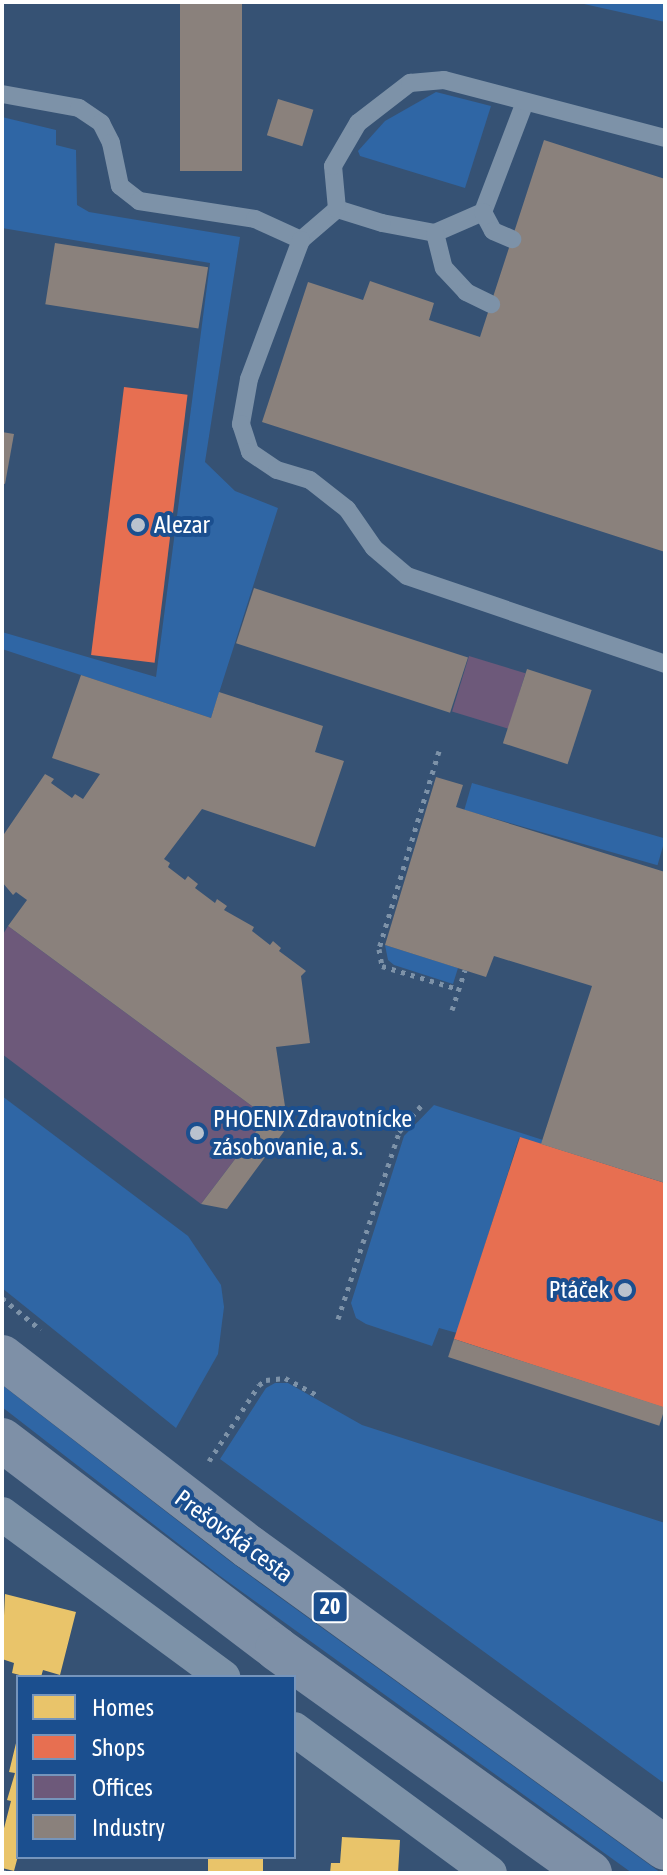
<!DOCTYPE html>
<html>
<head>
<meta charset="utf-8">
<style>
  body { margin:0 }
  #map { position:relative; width:667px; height:1875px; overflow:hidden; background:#365274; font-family:"Asap Condensed",sans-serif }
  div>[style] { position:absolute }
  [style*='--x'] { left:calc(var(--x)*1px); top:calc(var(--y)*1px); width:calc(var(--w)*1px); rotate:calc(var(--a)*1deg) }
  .green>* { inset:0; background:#2f66a5; transform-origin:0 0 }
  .homes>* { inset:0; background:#e9c46a; transform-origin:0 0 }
  .shops>* { inset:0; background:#e76f51; transform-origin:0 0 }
  .offices>* { inset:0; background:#6d597a; transform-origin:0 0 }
  .industry>* { inset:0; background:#8a817c; transform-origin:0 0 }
  .path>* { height:5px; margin-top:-2.5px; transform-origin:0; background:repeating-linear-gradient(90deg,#7d92a8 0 4px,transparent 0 10px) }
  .service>* { height:18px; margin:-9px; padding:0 9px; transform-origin:9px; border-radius:9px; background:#7d92a8 }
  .minor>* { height:34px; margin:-17px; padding:0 17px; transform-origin:17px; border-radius:17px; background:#7d92a8 }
  .trunk>* { height:44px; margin:-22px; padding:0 22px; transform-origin:22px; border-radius:22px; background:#7e90a7 }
  .dots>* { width:22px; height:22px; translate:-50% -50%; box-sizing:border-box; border:4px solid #1b4f8f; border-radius:50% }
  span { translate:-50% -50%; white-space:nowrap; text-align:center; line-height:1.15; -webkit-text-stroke:8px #1b4f8f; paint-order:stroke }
  .shield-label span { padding:2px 6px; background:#1b4f8f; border:2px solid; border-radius:6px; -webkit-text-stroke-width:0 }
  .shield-label { font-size:22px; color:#fff; font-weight:700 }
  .poi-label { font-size:24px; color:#fff }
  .left { translate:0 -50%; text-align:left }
  .right { translate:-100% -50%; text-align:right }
  .street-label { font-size:24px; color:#fff }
  .frame { position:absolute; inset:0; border:4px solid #fff; pointer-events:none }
  .legend { position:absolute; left:16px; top:1675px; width:280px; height:184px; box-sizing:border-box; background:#1b4f8f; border:2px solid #7695bc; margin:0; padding:10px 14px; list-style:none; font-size:24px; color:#fff }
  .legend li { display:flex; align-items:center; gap:16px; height:40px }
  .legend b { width:40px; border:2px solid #7695bc }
</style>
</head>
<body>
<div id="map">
  <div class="green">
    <i style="clip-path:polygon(575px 2px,665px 2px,665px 22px)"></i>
    <i style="clip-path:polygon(436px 92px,491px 106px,465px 188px,360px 156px,358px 151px,385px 121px)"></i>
    <i style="clip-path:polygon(2px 117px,56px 130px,56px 145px,76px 150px,77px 205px,89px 212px,240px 237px,205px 462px,235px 491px,278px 508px,211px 718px,2px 649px,2px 632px,156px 677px,210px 263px,2px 228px)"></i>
    <i style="left:472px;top:783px;width:201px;height:28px;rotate:16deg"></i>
    <i style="clip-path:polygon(385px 945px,458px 968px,453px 984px,394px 965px,388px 960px)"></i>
    <i style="clip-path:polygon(2px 1096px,188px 1236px,221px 1285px,224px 1307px,218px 1354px,176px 1428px,2px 1288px)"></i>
    <i style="clip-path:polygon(434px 1105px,543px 1140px,541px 1144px,519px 1138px,457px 1333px,439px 1328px,432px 1346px,366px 1324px,356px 1318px,351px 1303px,404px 1136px)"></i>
    <i style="clip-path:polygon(275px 1383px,288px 1383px,362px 1425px,665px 1523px,665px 1784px,220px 1459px,266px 1388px)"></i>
    <i style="clip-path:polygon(2px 1385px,231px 1562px,661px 1873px,632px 1873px,220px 1576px,2px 1407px)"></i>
  </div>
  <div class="homes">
    <i style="clip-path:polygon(5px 1594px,76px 1612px,60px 1675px,43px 1670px,41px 1677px,27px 1677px,12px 1673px,14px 1663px,2px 1659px)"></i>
    <i style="clip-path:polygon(17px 1739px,18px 1856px,14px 1871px,2px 1868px,2px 1836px,11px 1801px,7px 1800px,15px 1773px,9px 1772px)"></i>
    <i style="clip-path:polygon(342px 1837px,400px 1840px,398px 1873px,330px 1873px,331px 1863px,340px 1863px)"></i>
    <i style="left:208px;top:1857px;width:55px;height:16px"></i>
  </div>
  <div class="shops">
    <i style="left:124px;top:387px;width:64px;height:270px;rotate:7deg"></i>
    <i style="clip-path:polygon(520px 1137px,665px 1183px,665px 1408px,454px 1339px)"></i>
  </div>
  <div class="offices">
    <i style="left:469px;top:656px;width:59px;height:58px;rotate:17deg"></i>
    <i style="clip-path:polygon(8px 926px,267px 1117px,201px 1204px,2px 1054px,2px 936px)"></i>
  </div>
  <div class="industry">
    <i style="left:180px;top:2px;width:62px;height:169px"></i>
    <i style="left:278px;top:99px;width:37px;height:38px;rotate:17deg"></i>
    <i style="clip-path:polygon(544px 140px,665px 179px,665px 552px,262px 422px,308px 282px,363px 300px,370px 281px,434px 303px,429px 320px,480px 337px)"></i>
    <i style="left:55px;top:243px;width:155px;height:62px;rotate:9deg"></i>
    <i style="clip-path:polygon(2px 432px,14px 434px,5px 484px,2px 483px)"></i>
    <i style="left:254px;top:588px;width:225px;height:58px;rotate:18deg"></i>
    <i style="left:527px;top:669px;width:68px;height:78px;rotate:18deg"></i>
    <i style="clip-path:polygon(81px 675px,211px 718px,219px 692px,323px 726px,315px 752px,344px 761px,315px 847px,202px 809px,164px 859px,170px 863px,168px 867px,185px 880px,188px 876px,198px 884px,195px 888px,215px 903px,217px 899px,227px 906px,224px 910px,254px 927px,252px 931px,270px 945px,273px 941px,281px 948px,279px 951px,306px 971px,301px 976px,310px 1043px,276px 1047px,288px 1126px,227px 1209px,201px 1204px,267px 1117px,8px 926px,27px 900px,16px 892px,13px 895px,2px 882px,2px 837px,45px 774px,54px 779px,51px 783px,72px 798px,75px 794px,83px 799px,100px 774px,52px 758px)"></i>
    <i style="clip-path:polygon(436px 777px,463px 785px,456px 807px,665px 872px,665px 1183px,541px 1144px,592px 986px,494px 956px,486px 977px,385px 945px)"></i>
    <i style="left:454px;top:1339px;width:222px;height:19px;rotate:18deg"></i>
  </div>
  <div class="path">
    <i style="--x:439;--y:751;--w:207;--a:106.9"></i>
    <i style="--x:379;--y:949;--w:17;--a:80"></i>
    <i style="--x:382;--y:966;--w:79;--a:16.8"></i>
    <i style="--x:452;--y:1010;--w:42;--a:-72"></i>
    <i style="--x:2;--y:1298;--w:50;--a:39.4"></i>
    <i style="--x:338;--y:1319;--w:197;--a:-71.9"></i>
    <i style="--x:399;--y:1132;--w:38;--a:-50"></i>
    <i style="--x:209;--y:1461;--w:91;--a:-56.7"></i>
    <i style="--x:259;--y:1385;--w:9;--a:-36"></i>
    <i style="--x:266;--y:1380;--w:19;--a:-6"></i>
    <i style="--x:285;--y:1378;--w:36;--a:28"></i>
    <i style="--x:2;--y:1872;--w:6;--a:9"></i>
  </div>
  <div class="service">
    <i style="--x:2;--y:94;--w:78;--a:10.3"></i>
    <i style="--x:79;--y:108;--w:27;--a:34"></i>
    <i style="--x:101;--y:123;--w:22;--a:63"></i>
    <i style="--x:111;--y:143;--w:44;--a:78.2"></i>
    <i style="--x:120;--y:186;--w:24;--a:38"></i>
    <i style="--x:139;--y:201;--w:117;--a:8.8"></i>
    <i style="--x:255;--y:219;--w:51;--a:24.5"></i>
    <i style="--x:301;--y:240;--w:48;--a:-40.7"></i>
    <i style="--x:525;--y:102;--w:118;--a:110.9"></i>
    <i style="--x:483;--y:212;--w:52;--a:156.4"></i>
    <i style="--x:435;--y:233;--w:54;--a:-169.3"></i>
    <i style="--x:382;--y:223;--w:47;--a:-162.7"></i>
    <i style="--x:337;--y:209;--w:43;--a:-95.3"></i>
    <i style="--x:333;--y:166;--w:50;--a:-59.8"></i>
    <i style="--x:358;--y:123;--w:66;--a:-37.6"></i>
    <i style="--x:410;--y:83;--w:34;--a:-5"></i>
    <i style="--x:444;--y:80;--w:228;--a:14.7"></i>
    <i style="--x:483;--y:212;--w:21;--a:62"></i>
    <i style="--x:493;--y:231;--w:21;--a:23"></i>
    <i style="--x:435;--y:233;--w:36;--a:76"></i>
    <i style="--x:444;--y:268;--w:33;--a:47"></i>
    <i style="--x:466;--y:292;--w:28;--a:26"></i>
    <i style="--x:301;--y:240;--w:148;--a:110.5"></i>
    <i style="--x:249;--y:379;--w:46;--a:100.1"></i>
    <i style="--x:241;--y:424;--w:29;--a:72"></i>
    <i style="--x:250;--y:452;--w:32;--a:34"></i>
    <i style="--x:277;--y:470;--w:34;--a:17"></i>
    <i style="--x:310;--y:480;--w:47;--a:38.1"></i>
    <i style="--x:347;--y:509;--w:47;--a:55.3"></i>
    <i style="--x:374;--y:548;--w:43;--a:40.3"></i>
    <i style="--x:407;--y:576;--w:273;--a:18.8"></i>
  </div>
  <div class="minor">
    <i style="--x:2;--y:1514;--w:275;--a:36.4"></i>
    <i style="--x:294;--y:1729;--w:243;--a:36.3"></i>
  </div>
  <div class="trunk">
    <i style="--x:2;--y:1357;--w:312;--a:37.6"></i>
    <i style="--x:249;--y:1547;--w:513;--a:35.89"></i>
    <i style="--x:2;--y:1440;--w:345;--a:37.2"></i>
    <i style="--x:277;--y:1649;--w:385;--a:35.6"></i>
  </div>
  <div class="dots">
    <i style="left:138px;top:525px;background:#b9c2ce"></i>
    <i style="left:197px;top:1133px;background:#b9c2ce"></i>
    <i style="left:625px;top:1290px;background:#b9c2ce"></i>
  </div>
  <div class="shield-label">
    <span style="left:330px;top:1607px">20</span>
  </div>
  <div class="poi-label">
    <span class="left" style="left:154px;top:525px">Alezar</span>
    <span class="left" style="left:213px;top:1133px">PHOENIX Zdravotnícke<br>zásobovanie, a. s.</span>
    <span class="right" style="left:609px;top:1290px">Ptáček</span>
  </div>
  <div class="street-label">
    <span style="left:234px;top:1536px;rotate:36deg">Prešovská cesta</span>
  </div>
  <div class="frame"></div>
  <ul class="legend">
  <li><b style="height:22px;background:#e9c46a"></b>Homes</li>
  <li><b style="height:22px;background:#e76f51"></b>Shops</li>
  <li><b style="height:22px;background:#6d597a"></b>Offices</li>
  <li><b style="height:22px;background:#8a817c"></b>Industry</li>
  </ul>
</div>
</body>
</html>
